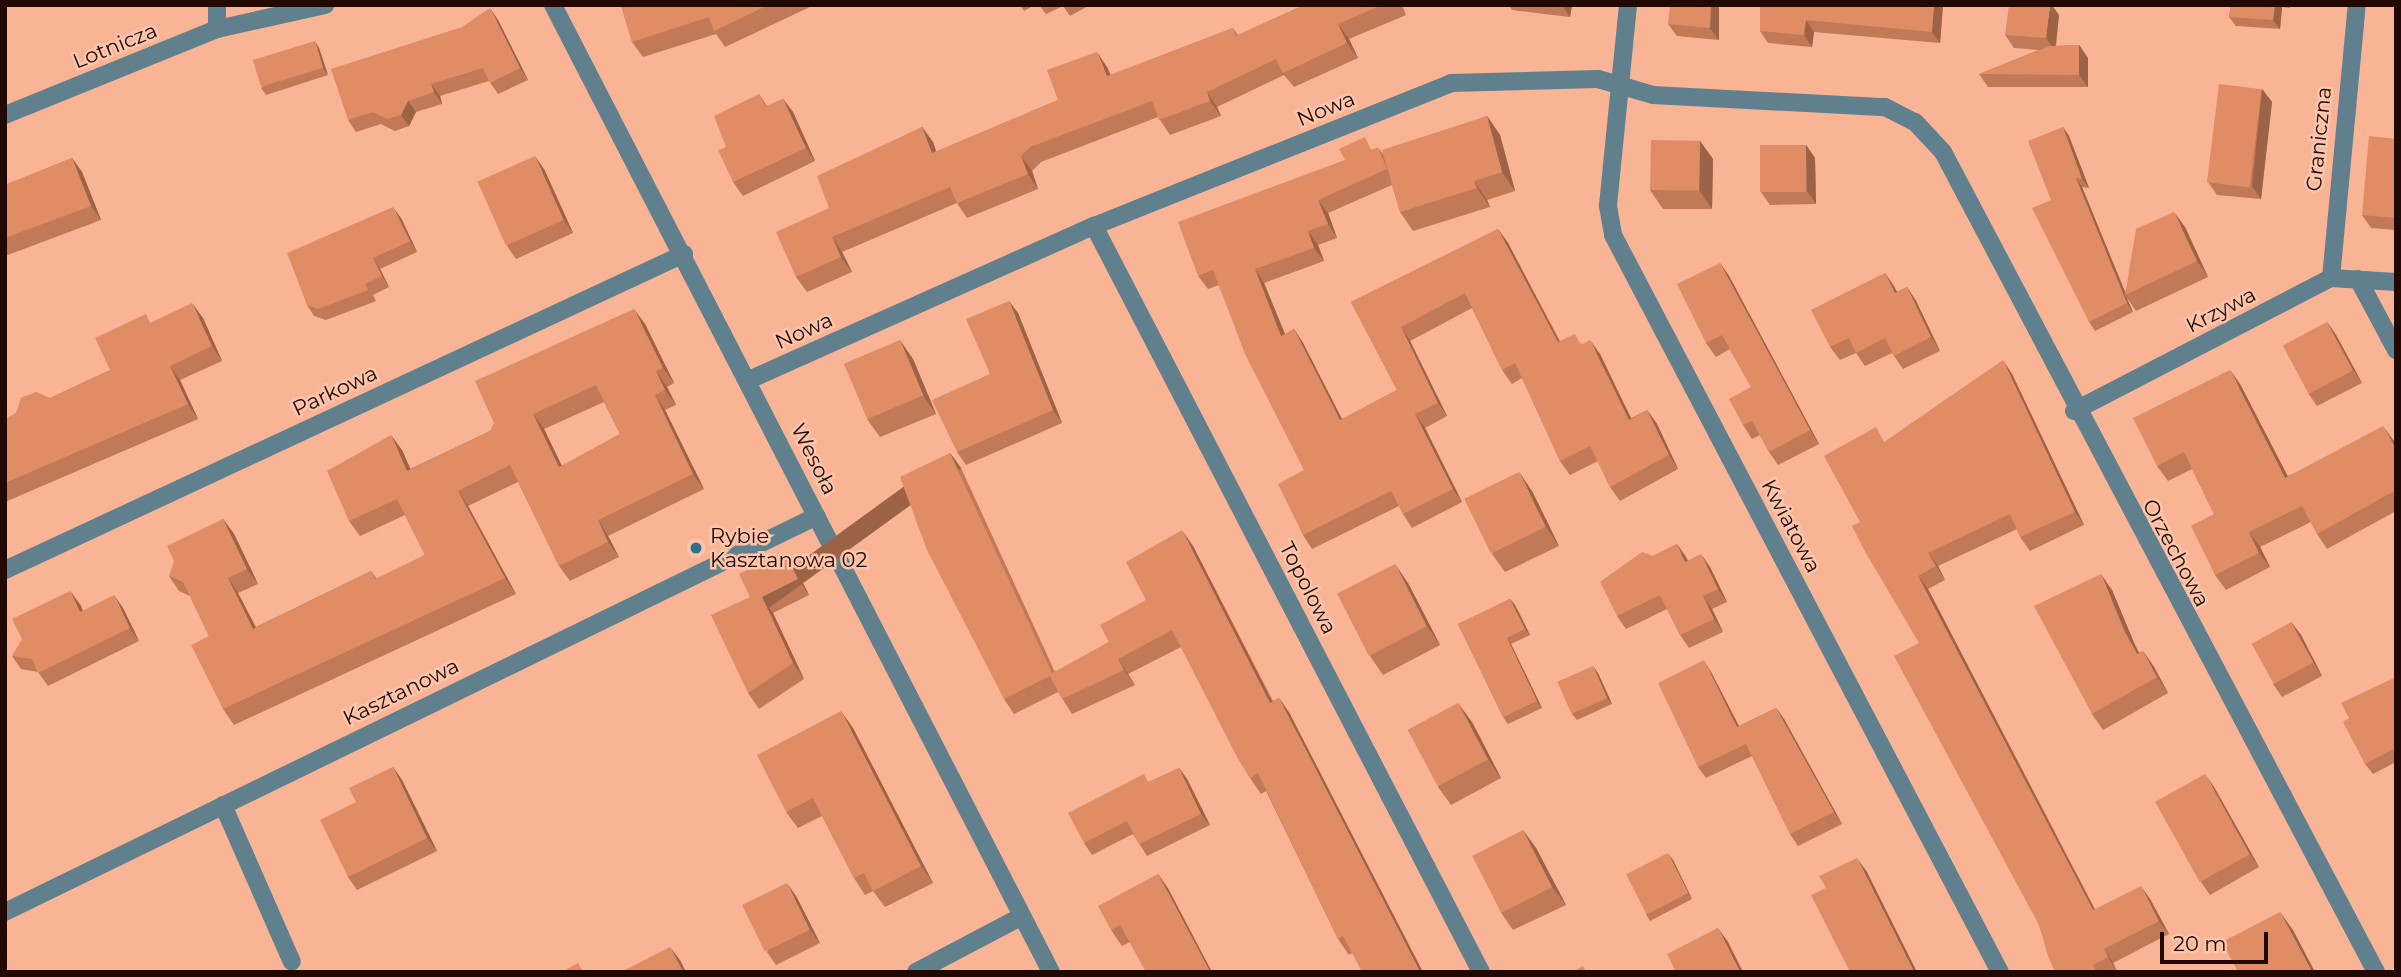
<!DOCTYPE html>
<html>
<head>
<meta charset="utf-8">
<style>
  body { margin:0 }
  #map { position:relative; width:2401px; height:977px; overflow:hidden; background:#f8b495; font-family:Montserrat,sans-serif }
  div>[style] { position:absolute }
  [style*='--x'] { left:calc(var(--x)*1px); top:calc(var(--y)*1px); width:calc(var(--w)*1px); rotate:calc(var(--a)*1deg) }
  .service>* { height:18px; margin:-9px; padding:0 9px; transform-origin:9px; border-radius:9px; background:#61808d }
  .minor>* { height:18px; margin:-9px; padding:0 9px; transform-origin:9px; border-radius:9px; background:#61808d }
  .wall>* { inset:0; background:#c17958 }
  .shaded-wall>* { inset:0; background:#9d6347; transform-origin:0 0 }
  .building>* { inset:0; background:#e08d66; transform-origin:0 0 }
  .dots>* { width:19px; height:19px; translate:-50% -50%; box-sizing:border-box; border:4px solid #fcc5ac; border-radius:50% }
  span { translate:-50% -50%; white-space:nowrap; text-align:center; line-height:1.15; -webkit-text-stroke:5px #fcc5ac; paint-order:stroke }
  .street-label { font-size:21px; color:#210901 }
  .poi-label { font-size:21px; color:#210901 }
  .left { translate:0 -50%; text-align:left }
  .frame { position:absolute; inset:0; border:7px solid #210901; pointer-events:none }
  .scale { position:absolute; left:2160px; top:932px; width:108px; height:32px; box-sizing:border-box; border:4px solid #210901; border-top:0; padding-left:9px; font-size:21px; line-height:24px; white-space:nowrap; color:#210901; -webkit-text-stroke:5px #fcc5ac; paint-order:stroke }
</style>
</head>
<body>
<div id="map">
  <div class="service">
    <i style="--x:223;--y:805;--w:171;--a:66.3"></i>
  </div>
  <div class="minor">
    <i style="--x:553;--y:5;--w:1088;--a:62.75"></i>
    <i style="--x:1628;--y:5;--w:202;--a:95.7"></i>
    <i style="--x:1608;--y:206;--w:29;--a:80"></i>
    <i style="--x:1613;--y:235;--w:832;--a:62.3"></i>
    <i style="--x:217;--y:29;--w:24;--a:-90"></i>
    <i style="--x:5;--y:115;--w:229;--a:-22.1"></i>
    <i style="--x:217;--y:29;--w:111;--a:-12.5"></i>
    <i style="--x:1094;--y:226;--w:840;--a:62.58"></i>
    <i style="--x:2331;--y:278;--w:274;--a:-84.6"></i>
    <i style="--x:2358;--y:279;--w:81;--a:61.8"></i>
    <i style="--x:749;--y:380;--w:378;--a:-24.1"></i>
    <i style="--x:1094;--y:226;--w:385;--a:-21.8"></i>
    <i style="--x:1451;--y:83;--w:147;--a:-1.6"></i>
    <i style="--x:1598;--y:79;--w:57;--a:16.2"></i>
    <i style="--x:1653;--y:95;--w:232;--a:3"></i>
    <i style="--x:1885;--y:107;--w:34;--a:27"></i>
    <i style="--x:1915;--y:122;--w:41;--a:47"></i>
    <i style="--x:1943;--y:152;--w:927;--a:62.16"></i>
    <i style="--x:2074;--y:411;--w:289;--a:-27.4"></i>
    <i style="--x:2331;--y:278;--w:65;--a:3.5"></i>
    <i style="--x:5;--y:570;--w:749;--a:-24.96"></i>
    <i style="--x:5;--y:912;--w:903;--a:-26"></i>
    <i style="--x:916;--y:972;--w:120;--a:-27.8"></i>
  </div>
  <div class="wall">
    <i style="clip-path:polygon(621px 5px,809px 5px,810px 7px,725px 47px,716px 34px,643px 57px,632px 42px)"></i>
    <i style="clip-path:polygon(1020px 5px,1035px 5px,1024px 11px)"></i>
    <i style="clip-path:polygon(1039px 5px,1090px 5px,1070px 16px,1063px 6px,1046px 14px)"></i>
    <i style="clip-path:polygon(1304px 5px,1402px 5px,1406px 15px,1349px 39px,1358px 58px,1294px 87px,1284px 75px,1217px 107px,1221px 116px,1170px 135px,1158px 117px,1041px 162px,1032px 171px,1038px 189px,967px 218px,957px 203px,842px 252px,852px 272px,807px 292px,796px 277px,829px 208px,922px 127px,933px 142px,936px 152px,1058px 100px,1107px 67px,1111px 75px,1233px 28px,1238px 35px)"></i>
    <i style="clip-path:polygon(1509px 5px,1572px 5px,1570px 17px,1512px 10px)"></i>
    <i style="clip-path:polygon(1719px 5px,1719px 40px,1677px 36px,1668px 24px)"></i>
    <i style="clip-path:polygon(1760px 5px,1943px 5px,1940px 43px,1814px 32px,1812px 47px,1768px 43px,1760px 31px)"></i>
    <i style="clip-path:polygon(2231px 5px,2290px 5px,2290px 8px,2282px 7px,2280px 29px,2236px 26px,2229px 17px)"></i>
    <i style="clip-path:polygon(2059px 15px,2056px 46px,2079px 45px,2088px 58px,2088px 87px,1988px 87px,1979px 74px,2039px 50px,2014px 48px,2005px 35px)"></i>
    <i style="clip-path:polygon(498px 20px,528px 80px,498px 94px,489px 81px,440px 96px,442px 104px,416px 112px,409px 126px,395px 131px,381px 124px,356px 132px,348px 120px)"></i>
    <i style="clip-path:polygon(319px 48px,328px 75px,266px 95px,261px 88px)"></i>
    <i style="clip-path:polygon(2262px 89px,2272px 102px,2261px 199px,2217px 195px,2208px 182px)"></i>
    <i style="clip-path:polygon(759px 94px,767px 106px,783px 99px,793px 112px,815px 161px,743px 196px,733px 182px,726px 147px)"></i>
    <i style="clip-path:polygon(1487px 116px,1500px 135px,1515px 191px,1487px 200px,1490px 207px,1413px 231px,1400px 212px,1392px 185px,1328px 213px,1337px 238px,1318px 245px,1324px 261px,1264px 283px,1285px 334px,1294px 329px,1303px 343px,1342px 419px,1397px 390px,1351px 302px,1498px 229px,1508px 243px,1560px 341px,1583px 344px,1600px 354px,1631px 418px,1647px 410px,1657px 424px,1678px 469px,1620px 501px,1610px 487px,1598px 461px,1570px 475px,1560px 461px,1522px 378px,1512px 384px,1502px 370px,1472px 308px,1410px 341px,1447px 416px,1425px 428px,1462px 502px,1412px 528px,1403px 514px,1399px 506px,1312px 549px,1303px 535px,1304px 470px,1219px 285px,1208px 289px,1198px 276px,1374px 149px,1378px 148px,1384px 155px)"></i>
    <i style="clip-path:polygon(2063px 127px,2069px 136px,2089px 188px,2082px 187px,2125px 293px,2185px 227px,2208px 277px,2136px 311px,2127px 298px,2133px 312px,2095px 331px,2089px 322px,2051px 200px)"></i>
    <i style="clip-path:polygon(2396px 139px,2396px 230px,2371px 228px,2362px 215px)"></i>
    <i style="clip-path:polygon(1700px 141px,1713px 159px,1712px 209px,1663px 209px,1650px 190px)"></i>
    <i style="clip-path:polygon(1806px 145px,1815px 158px,1816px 204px,1770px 205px,1761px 192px)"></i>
    <i style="clip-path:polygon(72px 158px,82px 172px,101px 220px,5px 256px,5px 185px)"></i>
    <i style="clip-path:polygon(544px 169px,573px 233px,516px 259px,507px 246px)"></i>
    <i style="clip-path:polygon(401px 218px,417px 252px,380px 269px,389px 287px,373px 295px,376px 301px,326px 320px,314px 316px,307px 305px)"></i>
    <i style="clip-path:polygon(1720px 263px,1729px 276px,1819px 444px,1778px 465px,1769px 452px,1760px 435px,1752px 439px,1743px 425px,1751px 387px,1730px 349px,1716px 357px,1706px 343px)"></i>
    <i style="clip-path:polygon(1885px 273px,1897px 292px,1907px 287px,1916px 301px,1940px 351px,1903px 369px,1892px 353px,1865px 366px,1856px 353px,1840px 360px,1830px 347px)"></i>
    <i style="clip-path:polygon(1018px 313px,1062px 423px,966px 465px,957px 452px,990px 374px)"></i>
    <i style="clip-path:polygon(203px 318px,222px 361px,180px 380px,198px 419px,5px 502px,5px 419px,110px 370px,152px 322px)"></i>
    <i style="clip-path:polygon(2327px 322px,2336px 335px,2362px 383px,2317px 406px,2308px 393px)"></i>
    <i style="clip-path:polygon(evenodd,645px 324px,674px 383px,667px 387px,676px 405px,665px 410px,704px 489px,608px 536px,619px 557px,570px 581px,559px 566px,518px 482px,468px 506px,516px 594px,234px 725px,223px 709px,209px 636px,190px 596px,179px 591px,169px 576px,223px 519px,234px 534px,258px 584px,238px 593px,256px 627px,371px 571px,377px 579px,425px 555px,405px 515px,360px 536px,349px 521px,402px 450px,410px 469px,490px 431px,645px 324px,604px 402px,620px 434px,562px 466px,544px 429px,604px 402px)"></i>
    <i style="clip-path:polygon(913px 359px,936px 414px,880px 437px,867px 419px)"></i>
    <i style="clip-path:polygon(2012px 374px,2084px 525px,2030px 551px,2020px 537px,2017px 529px,1938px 566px,1945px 580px,1928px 589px,2095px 909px,2150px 899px,2169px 934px,2113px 963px,2117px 971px,2115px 972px,2055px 972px,2039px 925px,1919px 643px,1886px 441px)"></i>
    <i style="clip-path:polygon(2240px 384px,2287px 476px,2394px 440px,2396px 444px,2396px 511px,2327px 549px,2317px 534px,2311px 522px,2260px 547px,2270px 567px,2226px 590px,2215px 575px,2214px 514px,2192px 469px,2168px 481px,2157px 466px)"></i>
    <i style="clip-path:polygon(950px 453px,961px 468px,1055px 672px,1109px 642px,1193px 546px,1273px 701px,1279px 698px,1290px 714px,1352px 953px,1349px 955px,1338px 939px,1266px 791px,1261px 794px,1250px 778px,1181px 647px,1128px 674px,1135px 685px,1072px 714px,1058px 692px,1014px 714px,1004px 699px)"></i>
    <i style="clip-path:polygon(1532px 491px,1559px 546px,1505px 572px,1492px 554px)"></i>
    <i style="clip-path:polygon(1677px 544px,1688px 561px,1710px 567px,1727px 602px,1712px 609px,1723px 632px,1689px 648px,1680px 635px,1667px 609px,1626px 629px,1617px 616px,1653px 556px)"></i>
    <i style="clip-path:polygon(789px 561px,800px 577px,809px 595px,773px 613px,804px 679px,759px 709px,748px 693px,750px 597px)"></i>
    <i style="clip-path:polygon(1408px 583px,1440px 645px,1383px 675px,1370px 656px)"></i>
    <i style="clip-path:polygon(2112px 590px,2135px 645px,2139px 653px,2143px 651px,2154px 667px,2168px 693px,2103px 730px,2092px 714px)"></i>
    <i style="clip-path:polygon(1510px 599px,1515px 605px,1530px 635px,1511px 644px,1542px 708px,1508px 724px,1503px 717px,1458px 624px)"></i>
    <i style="clip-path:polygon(80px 604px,83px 611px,123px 608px,139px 641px,48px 686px,38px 672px,21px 669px,12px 656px)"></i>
    <i style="clip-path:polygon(2291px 622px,2301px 635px,2322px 676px,2282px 697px,2273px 684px)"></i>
    <i style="clip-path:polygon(1711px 672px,1739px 726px,1776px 708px,1784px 719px,1842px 824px,1798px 846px,1790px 834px,1752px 756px,1706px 778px,1698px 767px)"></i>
    <i style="clip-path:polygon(1598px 673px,1612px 704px,1577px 720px,1572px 714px)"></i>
    <i style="clip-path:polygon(2396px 677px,2396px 762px,2373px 774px,2365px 764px,2349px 718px)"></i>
    <i style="clip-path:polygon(1472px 722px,1501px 778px,1451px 805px,1438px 787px)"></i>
    <i style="clip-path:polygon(853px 728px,933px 883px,885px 907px,873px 891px,865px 895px,854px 878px,822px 816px,798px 828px,786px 812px)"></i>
    <i style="clip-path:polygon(393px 767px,402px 780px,437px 851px,357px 890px,348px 877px,356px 802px)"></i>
    <i style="clip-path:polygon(1179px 768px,1187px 779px,1210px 825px,1147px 856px,1133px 834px,1092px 855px,1084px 843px,1149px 782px)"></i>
    <i style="clip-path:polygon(2214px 787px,2259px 867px,2210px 895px,2201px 882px)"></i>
    <i style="clip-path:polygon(1523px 830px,1536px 848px,1566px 905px,1513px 930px,1500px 911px)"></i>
    <i style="clip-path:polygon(1673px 860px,1692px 899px,1650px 921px,1646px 914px)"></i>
    <i style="clip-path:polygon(1158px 874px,1169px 890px,1130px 942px,1122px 946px,1111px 930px)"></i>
    <i style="clip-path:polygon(796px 896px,820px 943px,776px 965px,767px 952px)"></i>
  </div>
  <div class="shaded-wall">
    <i style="clip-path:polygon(1562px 5px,1572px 5px,1570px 17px)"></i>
    <i style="clip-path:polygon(1711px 5px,1719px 5px,1719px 40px,1710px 28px)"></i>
    <i style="clip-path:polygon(1934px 5px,1943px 5px,1940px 43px,1932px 32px)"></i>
    <i style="clip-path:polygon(2050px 5px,2052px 5px,2059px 15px,2055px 51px,2046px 38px)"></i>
    <i style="clip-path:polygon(2275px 5px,2280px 5px,2282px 7px,2280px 29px,2273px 20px)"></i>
    <i style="clip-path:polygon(490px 8px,498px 20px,528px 80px,520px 68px)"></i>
    <i style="clip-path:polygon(1806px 20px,1814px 32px,1812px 47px,1804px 35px)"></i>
    <i style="clip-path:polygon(1338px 24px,1349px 39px,1358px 58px,1347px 43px)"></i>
    <i style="clip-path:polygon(315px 41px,319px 48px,328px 75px,323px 68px)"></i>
    <i style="clip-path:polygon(2079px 45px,2088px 58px,2088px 87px,2079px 75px)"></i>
    <i style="clip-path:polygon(1097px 52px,1107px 67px,1117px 91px,1107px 76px)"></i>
    <i style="clip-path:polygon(431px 84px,440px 96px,442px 104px,434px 92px)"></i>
    <i style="clip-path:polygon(2262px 89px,2272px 102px,2261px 199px,2252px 186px)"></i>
    <i style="clip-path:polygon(1207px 92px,1217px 107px,1221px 116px,1210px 101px)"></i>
    <i style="clip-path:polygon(783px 99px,793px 112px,815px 161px,806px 148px)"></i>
    <i style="clip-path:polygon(408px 101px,416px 112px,409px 126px,401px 115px)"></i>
    <i style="clip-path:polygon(1487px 116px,1500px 135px,1515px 191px,1502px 172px)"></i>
    <i style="clip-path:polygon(922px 127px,933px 142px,942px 168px,932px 153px)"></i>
    <i style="clip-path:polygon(2063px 127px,2069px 136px,2089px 188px,2082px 179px)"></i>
    <i style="clip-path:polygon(1700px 141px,1713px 159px,1712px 209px,1699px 190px)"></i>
    <i style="clip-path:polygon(1806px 145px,1815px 158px,1816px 204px,1807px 191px)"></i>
    <i style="clip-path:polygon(535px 156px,544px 169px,573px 233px,564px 220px)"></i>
    <i style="clip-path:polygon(1021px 156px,1032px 171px,1038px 189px,1028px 174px)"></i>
    <i style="clip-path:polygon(72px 158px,82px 172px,101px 220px,91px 206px)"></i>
    <i style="clip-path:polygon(2076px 178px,2082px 187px,2126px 294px,2125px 295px,2133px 312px,2127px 303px)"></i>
    <i style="clip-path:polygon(1474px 181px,1487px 200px,1490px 207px,1477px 188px)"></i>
    <i style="clip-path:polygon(1318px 200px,1328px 213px,1337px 238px,1328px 224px)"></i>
    <i style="clip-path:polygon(393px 207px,401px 218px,417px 252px,410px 241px)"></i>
    <i style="clip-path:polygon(2174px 212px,2185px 227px,2208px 277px,2197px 261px)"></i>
    <i style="clip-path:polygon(1498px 229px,1508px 243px,1567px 356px,1558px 342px)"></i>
    <i style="clip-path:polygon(1308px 231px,1318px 245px,1324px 261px,1314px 248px)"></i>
    <i style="clip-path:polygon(832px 237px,842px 252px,852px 272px,841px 257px)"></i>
    <i style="clip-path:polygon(373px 258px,380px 269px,389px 287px,382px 276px)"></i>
    <i style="clip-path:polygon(1720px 263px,1729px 276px,1819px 444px,1810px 430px)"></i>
    <i style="clip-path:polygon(1255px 269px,1264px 283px,1291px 349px,1281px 336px)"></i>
    <i style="clip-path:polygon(1885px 273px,1894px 286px,1904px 306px,1895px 293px)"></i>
    <i style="clip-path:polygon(1907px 287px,1916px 301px,1940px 351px,1931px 337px)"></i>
    <i style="clip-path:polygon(1009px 301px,1018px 313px,1062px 423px,1053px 410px)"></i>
    <i style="clip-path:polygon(192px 303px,203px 318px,222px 361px,212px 346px)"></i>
    <i style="clip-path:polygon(634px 309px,645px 324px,674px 383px,663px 368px)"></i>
    <i style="clip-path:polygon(2327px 322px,2336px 335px,2362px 383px,2353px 370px)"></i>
    <i style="clip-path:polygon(1401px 327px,1410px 341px,1447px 416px,1438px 403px)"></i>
    <i style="clip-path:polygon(1294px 329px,1303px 343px,1349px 433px,1340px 420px)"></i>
    <i style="clip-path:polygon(900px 340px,913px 359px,936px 414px,923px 395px)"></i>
    <i style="clip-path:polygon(1590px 340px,1600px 354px,1638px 433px,1629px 420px)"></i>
    <i style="clip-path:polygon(2003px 360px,2012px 374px,2084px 525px,2075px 512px)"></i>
    <i style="clip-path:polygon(170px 366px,180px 380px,198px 419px,188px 404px)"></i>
    <i style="clip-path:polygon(2230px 370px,2240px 384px,2296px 492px,2285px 478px)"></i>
    <i style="clip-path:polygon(656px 371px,667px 387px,676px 405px,665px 390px)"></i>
    <i style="clip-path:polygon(655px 395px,665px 410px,704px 489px,693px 474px)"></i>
    <i style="clip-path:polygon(1647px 410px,1657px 424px,1678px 469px,1669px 455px)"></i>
    <i style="clip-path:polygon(533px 414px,544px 429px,570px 483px,559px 467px)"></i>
    <i style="clip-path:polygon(1415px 414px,1425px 428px,1462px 502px,1453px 489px)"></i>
    <i style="clip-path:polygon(2383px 426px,2396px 444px,2396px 449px)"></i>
    <i style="clip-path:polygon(391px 435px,402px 450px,418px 486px,407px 471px)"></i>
    <i style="left:950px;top:453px;width:19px;height:242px;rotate:54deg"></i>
    <i style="clip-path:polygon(1519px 472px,1532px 491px,1559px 546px,1546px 527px)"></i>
    <i style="clip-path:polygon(458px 491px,468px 506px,516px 594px,505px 578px)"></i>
    <i style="clip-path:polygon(223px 519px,234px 534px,258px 584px,247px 569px)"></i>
    <i style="clip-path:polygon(598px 520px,608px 536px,619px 557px,608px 542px)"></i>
    <i style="clip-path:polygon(1182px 530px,1193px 546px,1281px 719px,1270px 703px)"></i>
    <i style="clip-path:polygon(2249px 532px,2260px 547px,2270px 567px,2259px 553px)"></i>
    <i style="clip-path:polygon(1677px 544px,1686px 557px,1695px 575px,1685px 562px)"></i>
    <i style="clip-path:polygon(1928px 553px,1938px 566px,1945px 580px,1936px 566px)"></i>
    <i style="clip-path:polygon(1701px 554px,1710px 567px,1727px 602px,1718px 589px)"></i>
    <i style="clip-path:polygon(789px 561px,800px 577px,809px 595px,798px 579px)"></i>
    <i style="clip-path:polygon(1395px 564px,1408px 583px,1440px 645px,1427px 626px)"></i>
    <i style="clip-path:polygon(2101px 574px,2112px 590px,2135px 645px,2148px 670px,2137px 654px,2124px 630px)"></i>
    <i style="clip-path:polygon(1918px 576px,1928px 589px,2102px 924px,2093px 910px)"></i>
    <i style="clip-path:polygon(228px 578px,238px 593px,264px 644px,253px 629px)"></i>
    <i style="clip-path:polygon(70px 591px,80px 604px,89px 625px,80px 612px)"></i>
    <i style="clip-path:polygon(114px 595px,123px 608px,139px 641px,130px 628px)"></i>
    <i style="clip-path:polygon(1703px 596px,1712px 609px,1723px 632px,1714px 619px)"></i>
    <i style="clip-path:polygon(762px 597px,773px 613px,804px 679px,793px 663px)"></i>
    <i style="clip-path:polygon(1510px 599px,1515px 605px,1530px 635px,1525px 629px)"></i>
    <i style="clip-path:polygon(2291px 622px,2301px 635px,2322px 676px,2313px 662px)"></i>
    <i style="clip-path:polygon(1507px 638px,1511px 644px,1542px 708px,1537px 701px)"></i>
    <i style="clip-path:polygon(2143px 651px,2154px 667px,2168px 693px,2157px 677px)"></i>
    <i style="clip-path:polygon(1118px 659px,1128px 674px,1135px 685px,1124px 670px)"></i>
    <i style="clip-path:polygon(1704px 660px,1711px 672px,1745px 738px,1737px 727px)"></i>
    <i style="clip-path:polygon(1593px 666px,1598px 673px,1612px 704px,1607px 698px)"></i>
    <i style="clip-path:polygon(1279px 698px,1290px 714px,1423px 972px,1420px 972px)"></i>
    <i style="clip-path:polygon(1458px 703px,1472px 722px,1501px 778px,1488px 759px)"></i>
    <i style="clip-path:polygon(1776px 708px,1784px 719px,1842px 824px,1834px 812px)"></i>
    <i style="clip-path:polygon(841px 711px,853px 728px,933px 883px,921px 866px)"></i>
    <i style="clip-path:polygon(393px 767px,402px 780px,437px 851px,427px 838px)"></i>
    <i style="clip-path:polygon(1179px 768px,1187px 779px,1210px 825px,1201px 814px)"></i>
    <i style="clip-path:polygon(2205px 774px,2214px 787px,2259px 867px,2250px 854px)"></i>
    <i style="clip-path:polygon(1523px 830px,1536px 848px,1566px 905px,1552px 887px)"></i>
    <i style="clip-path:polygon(1668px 853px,1673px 860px,1692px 899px,1688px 893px)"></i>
    <i style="clip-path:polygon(1857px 858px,1867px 872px,1917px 972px,1914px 972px)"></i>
    <i style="clip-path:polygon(1158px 874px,1169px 890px,1212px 972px,1210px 972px)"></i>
    <i style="clip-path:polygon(787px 883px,796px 896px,820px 943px,810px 930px)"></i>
    <i style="clip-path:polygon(2141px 886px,2150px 899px,2169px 934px,2159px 921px)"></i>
    <i style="clip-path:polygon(2280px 912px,2293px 930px,2315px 972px,2312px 972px)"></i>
    <i style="clip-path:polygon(1718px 928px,1728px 942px,1743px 972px,1740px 972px)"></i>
    <i style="clip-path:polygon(670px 947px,680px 960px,686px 972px,683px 972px)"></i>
    <i style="clip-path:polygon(2104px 949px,2113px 963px,2117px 971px,2108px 957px)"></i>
  </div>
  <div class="building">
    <i style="clip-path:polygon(621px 5px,768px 5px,714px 31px,709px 17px,632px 42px)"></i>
    <i style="clip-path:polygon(1304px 5px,1382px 5px,1338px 24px,1347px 43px,1283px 73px,1276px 59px,1207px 92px,1210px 101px,1159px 120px,1152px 101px,1030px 147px,1021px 156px,1028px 174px,957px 203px,950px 187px,832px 237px,841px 257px,796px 277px,776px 232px,829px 208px,817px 176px,922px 127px,932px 153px,1058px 100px,1047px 70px,1097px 52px,1107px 76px,1233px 28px,1236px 36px)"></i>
    <i style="clip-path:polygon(1670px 5px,1711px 5px,1710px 28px,1668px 24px)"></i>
    <i style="clip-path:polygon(1760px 5px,1934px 5px,1932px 32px,1806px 20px,1804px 35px,1760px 31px)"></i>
    <i style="clip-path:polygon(2009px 5px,2050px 5px,2046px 38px,2005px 35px)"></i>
    <i style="clip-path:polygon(2231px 5px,2275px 5px,2273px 20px,2229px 17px)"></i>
    <i style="clip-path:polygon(490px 8px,520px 68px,490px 83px,483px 68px,431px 84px,434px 92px,408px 101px,401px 115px,387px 119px,373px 112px,348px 120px,331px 69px,462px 27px)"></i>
    <i style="left:315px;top:41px;width:28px;height:65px;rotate:73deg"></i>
    <i style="clip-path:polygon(2079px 45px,2079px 75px,1979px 74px,2050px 46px)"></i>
    <i style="left:2219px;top:84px;width:43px;height:99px;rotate:7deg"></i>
    <i style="clip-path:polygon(759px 94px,765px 107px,783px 99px,806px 148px,733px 182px,718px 150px,726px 147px,714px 116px)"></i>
    <i style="clip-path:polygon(1487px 116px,1502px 172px,1474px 181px,1477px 188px,1400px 212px,1382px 150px)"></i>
    <i style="clip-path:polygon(2063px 127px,2082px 179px,2076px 178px,2127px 303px,2089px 322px,2032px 208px,2051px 200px,2028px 141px)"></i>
    <i style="clip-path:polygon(2369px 136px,2396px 139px,2396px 218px,2362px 215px)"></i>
    <i style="clip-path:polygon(1365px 137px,1371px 150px,1378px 148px,1387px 169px,1318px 200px,1328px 224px,1308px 231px,1314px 248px,1255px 269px,1281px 336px,1294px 329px,1340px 420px,1397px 390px,1351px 302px,1498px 229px,1558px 342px,1575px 334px,1581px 345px,1590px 340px,1629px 420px,1647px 410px,1669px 455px,1610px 487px,1590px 446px,1560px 461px,1515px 363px,1502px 370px,1465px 293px,1401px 327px,1438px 403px,1415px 414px,1453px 489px,1403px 514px,1391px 491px,1303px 535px,1278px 484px,1304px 470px,1245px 354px,1213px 270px,1198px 276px,1178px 222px,1345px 160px,1339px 149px)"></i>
    <i style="left:1651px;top:140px;width:49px;height:50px;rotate:1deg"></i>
    <i style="left:1760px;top:145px;width:46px;height:47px"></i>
    <i style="left:535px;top:156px;width:70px;height:63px;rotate:66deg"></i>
    <i style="clip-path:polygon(72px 158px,91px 206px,5px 238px,5px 185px)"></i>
    <i style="clip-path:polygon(393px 207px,410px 241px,373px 258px,382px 276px,365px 284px,368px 290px,318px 309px,307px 305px,287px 253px)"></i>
    <i style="clip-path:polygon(2174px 212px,2197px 261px,2125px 295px,2136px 229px)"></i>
    <i style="clip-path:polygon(1720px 263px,1810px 430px,1769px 452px,1752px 421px,1743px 425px,1729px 399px,1751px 387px,1722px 335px,1706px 343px,1677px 284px)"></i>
    <i style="clip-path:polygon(1885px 273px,1895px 293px,1907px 287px,1931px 337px,1894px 356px,1885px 338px,1856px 353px,1849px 338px,1830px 347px,1811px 310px)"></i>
    <i style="clip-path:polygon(1009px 301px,1053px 410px,957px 452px,932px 400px,990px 374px,966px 319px)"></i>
    <i style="clip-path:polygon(192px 303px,212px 346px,170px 366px,188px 404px,5px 483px,5px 419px,16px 413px,21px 398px,36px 392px,50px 398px,110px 370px,95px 338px,146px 314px,150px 323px)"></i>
    <i style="clip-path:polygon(evenodd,634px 309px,663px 368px,656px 371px,665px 390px,655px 395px,693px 474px,598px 520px,608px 542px,559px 566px,510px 465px,458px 491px,505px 578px,223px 709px,191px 645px,209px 636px,183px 582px,169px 576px,174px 561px,167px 546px,223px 519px,247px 569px,228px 578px,253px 629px,371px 571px,375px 579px,425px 555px,397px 499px,349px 521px,327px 471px,391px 435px,407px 471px,490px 431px,494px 423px,475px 381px,634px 309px,596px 385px,620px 434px,559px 467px,533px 414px,596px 385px)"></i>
    <i style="left:2327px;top:322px;width:55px;height:50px;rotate:62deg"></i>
    <i style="left:900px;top:340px;width:60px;height:61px;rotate:67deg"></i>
    <i style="clip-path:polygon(2003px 360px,2075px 512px,2020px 537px,2010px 514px,1928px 553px,1936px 566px,1918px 576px,2093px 910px,2141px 886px,2159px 921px,2104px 949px,2108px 957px,2093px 965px,2096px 972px,2055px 972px,2048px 956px,2039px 925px,1894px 656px,1919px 643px,1863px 548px,1852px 526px,1860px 522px,1824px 456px,1876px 427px,1884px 442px)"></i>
    <i style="clip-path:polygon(2230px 370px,2285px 478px,2383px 426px,2396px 449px,2396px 490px,2317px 534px,2302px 506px,2249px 532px,2259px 553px,2215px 575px,2191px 526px,2214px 514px,2184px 452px,2157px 466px,2133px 418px)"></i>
    <i style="clip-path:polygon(950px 453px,1052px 673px,1109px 642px,1124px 670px,1062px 699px,1050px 676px,1004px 699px,927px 550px,900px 477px)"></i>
    <i style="left:1519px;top:472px;width:61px;height:61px;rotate:64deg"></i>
    <i style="clip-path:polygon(1182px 530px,1270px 703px,1279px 698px,1420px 972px,1362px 972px,1343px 936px,1338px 939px,1258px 773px,1250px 778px,1238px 759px,1172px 630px,1118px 659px,1100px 625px,1146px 600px,1126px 562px)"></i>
    <i style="clip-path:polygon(1677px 544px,1685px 562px,1701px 554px,1718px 589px,1703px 596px,1714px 619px,1680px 635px,1660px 595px,1617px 616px,1600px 582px,1642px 552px,1653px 556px)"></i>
    <i style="clip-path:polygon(777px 555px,789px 561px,798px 579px,762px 597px,793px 663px,748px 693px,711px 615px,750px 597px,739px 574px)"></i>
    <i style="left:1395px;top:564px;width:70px;height:65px;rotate:63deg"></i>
    <i style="clip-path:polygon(2101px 574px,2124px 630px,2137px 654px,2143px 651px,2157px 677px,2092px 714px,2034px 606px)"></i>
    <i style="clip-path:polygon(70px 591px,80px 612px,114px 595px,130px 628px,38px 673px,32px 659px,12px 656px,22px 639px,12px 619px)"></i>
    <i style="clip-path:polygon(1510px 599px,1525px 629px,1507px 638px,1537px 701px,1503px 717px,1458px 624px)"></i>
    <i style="left:2291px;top:622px;width:46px;height:45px;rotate:61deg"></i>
    <i style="clip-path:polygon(1704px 660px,1737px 727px,1776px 708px,1834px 812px,1790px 834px,1746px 744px,1698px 767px,1658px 683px)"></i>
    <i style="left:1593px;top:666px;width:35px;height:39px;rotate:66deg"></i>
    <i style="clip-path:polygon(2396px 677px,2396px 748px,2365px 764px,2343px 722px,2349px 718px,2341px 703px)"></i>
    <i style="left:1458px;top:703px;width:64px;height:57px;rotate:62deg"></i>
    <i style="clip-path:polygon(841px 711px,921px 866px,873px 891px,864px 873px,854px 878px,813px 798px,786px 812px,757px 755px)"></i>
    <i style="clip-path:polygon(393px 767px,427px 838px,348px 877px,320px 820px,356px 802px,349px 788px)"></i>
    <i style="clip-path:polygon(1179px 768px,1201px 814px,1139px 844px,1127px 821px,1084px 843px,1068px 813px,1144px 774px,1148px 782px)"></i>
    <i style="left:2205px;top:774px;width:92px;height:57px;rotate:61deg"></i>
    <i style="left:1523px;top:830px;width:64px;height:57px;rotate:63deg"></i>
    <i style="left:1668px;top:853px;width:45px;height:47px;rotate:63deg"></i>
    <i style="clip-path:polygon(1857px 858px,1914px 972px,1850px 972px,1811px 895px,1826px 888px,1819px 876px)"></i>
    <i style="clip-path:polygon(1158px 874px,1210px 972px,1146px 972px,1120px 925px,1111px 930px,1098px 906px)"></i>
    <i style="left:787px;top:883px;width:52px;height:50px;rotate:64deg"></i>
    <i style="clip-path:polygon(2280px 912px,2312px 972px,2238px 972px,2222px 942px)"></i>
    <i style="clip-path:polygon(1718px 928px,1739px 970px,1737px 972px,1676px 972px,1667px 954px)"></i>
    <i style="clip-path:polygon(670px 947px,683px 972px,621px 972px)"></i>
    <i style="clip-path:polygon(578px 963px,583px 972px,562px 972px)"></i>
    <i style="clip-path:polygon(1583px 966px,1586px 972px,1573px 972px)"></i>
  </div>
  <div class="dots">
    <i style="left:696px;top:548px;background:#337086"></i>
  </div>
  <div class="street-label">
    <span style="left:115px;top:46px;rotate:-22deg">Lotnicza</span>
    <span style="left:1326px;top:109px;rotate:-22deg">Nowa</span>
    <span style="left:2319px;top:139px;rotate:-84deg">Graniczna</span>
    <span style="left:2221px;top:310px;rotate:-27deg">Krzywa</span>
    <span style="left:804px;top:331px;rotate:-24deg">Nowa</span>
    <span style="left:335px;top:391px;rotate:-25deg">Parkowa</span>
    <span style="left:814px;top:459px;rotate:63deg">Wesoła</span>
    <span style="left:1791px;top:526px;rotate:62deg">Kwiatowa</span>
    <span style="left:2176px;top:553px;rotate:62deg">Orzechowa</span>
    <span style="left:1308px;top:588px;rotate:63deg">Topolowa</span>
    <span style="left:401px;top:692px;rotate:-26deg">Kasztanowa</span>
  </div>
  <div class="poi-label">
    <span class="left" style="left:710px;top:548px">Rybie<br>Kasztanowa 02</span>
  </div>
  <div class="frame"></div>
  <div class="scale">20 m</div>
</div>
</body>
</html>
